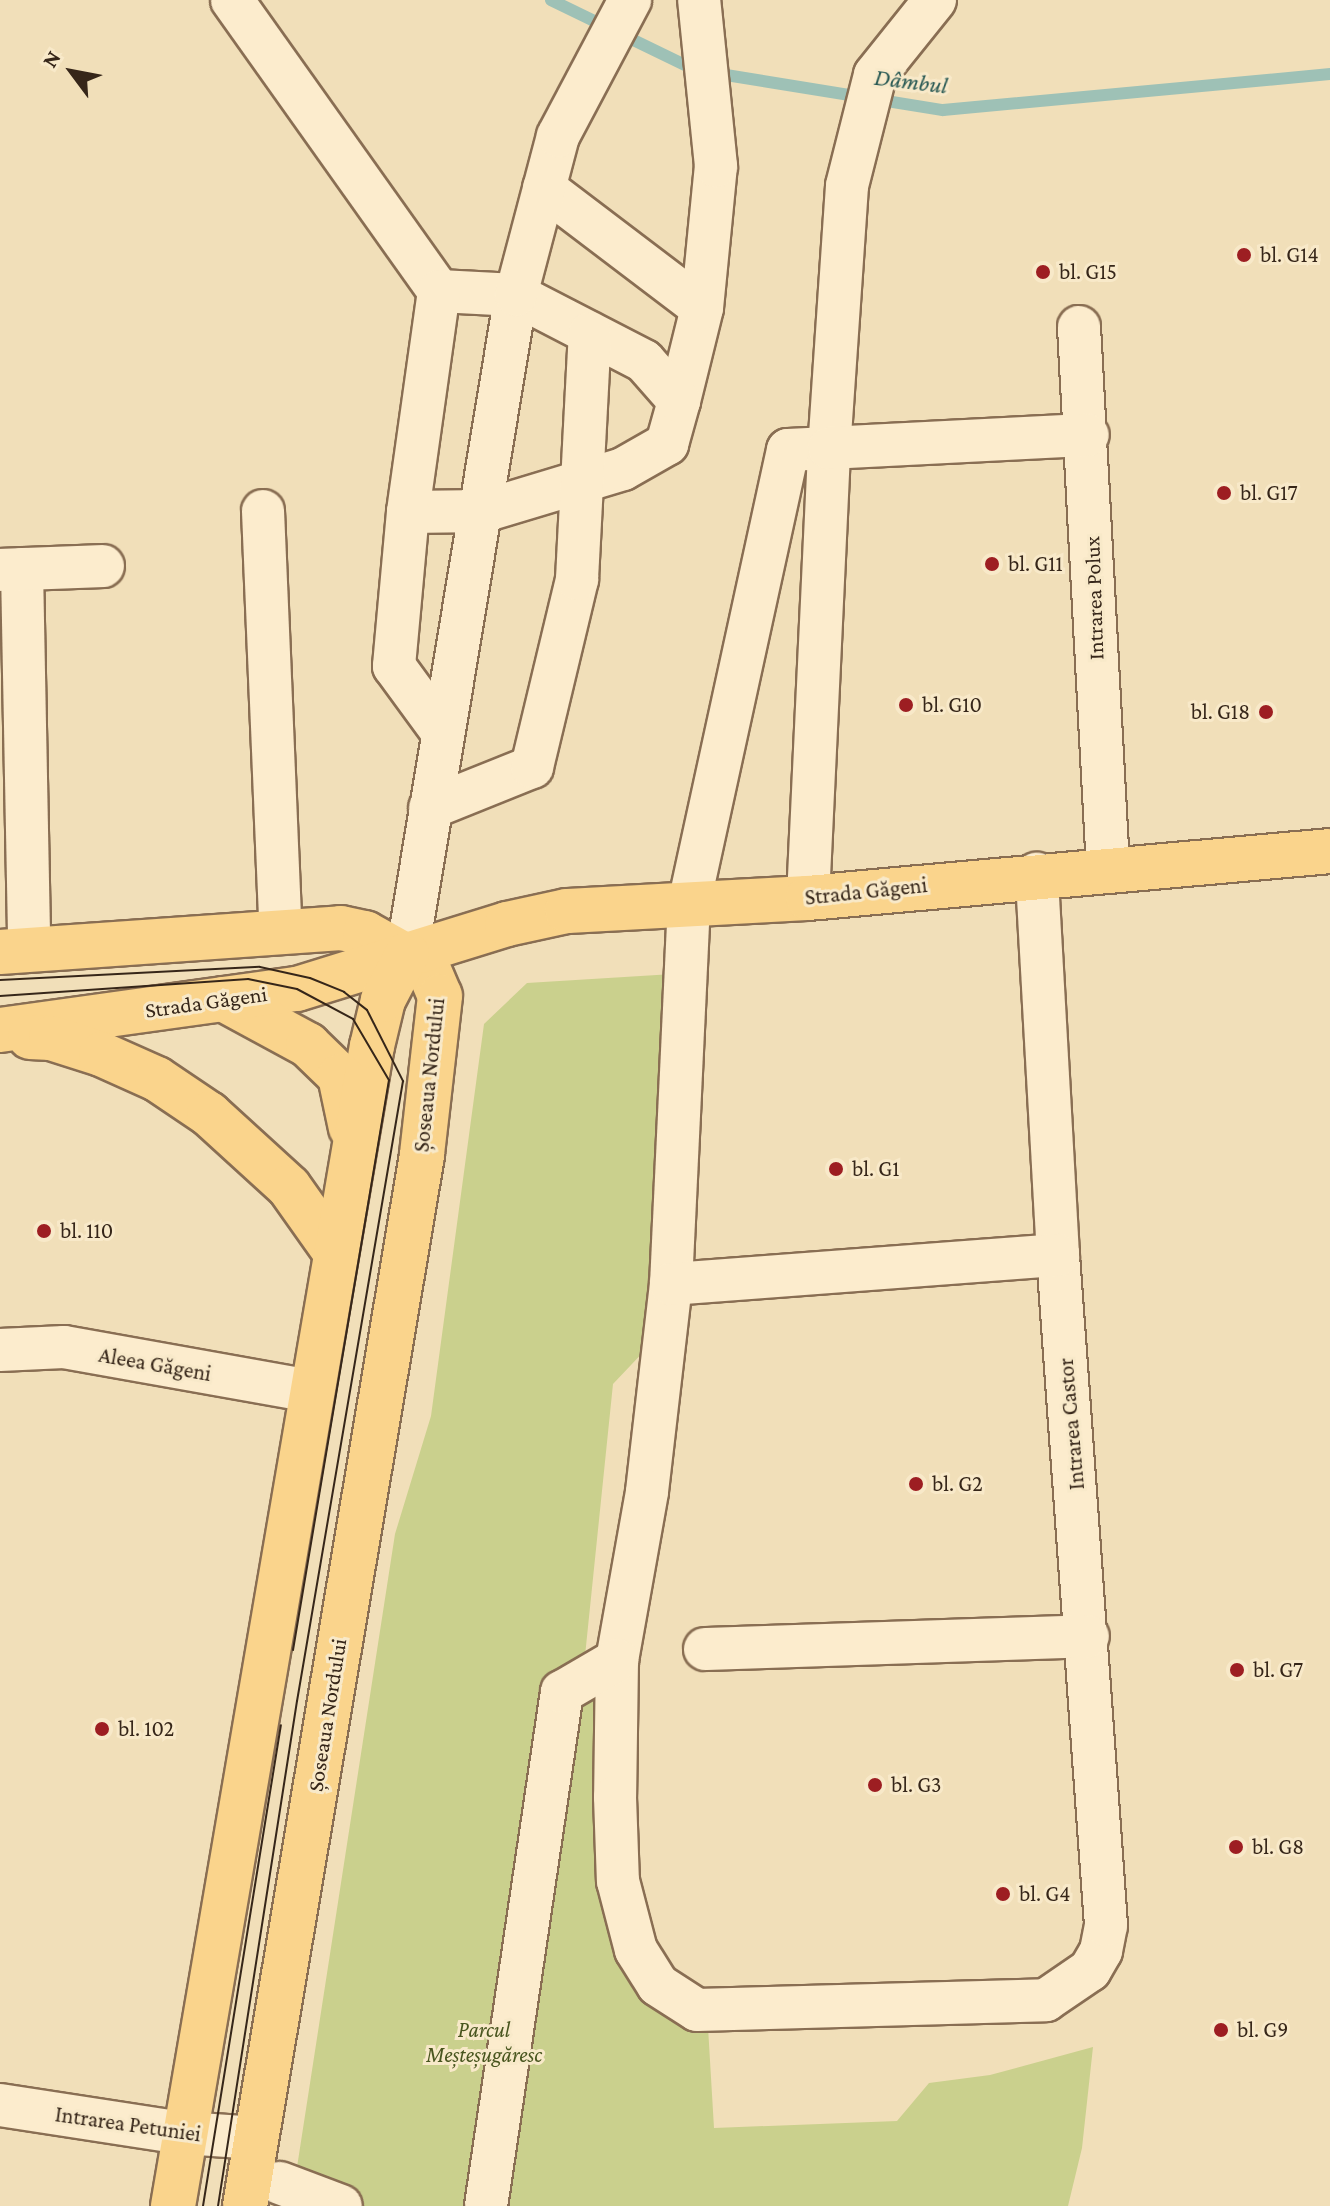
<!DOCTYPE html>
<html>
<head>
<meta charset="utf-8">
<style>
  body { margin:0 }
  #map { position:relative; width:1330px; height:2206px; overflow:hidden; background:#f1dfb9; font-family:"Crimson Pro",serif }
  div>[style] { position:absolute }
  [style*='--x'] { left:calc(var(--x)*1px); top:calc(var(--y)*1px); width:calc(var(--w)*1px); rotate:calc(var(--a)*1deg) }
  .green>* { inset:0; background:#cad08d }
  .stream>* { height:12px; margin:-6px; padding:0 6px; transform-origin:6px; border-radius:6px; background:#9ec1b6 }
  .roads { filter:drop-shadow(2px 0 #896e53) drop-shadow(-2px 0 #896e53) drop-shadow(0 2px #896e53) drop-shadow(0 -2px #896e53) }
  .minor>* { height:42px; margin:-21px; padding:0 21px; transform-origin:21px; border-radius:21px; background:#fceccd }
  .major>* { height:44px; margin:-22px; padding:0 22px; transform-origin:22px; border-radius:22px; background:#fad48c }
  .tram>* { height:2px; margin:-1px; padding:0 1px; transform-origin:1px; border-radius:1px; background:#362619 }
  .dots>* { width:22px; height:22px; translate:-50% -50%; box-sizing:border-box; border:4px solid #f8e9c9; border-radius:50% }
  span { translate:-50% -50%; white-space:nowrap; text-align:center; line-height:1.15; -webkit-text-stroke:6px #f8e9c9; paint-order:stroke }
  .poi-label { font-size:22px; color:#362619 }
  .left { translate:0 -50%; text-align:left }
  .right { translate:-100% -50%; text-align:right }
  .street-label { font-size:22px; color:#362619 }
  .park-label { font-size:22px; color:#48551e; font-style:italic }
  .water-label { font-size:24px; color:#275853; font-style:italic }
  .north { position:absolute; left:32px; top:32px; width:80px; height:80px; -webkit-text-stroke:6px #f8e9c9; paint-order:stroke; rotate:302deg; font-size:22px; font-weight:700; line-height:32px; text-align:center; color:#362619 }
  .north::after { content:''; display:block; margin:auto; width:28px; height:36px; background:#362619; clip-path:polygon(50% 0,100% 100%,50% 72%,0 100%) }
</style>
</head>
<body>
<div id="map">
  <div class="green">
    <i style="clip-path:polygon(673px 974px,649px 1346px,613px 1384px,582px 1685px,600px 1694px,637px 1981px,666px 2017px,708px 2027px,714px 2128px,897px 2121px,929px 2083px,990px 2075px,1093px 2047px,1082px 2148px,1068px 2206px,291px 2206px,395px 1534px,431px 1416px,484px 1024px,527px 983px)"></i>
  </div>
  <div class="stream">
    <i style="--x:551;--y:0;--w:160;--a:25.9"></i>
    <i style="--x:695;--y:70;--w:251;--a:9.2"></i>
    <i style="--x:943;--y:110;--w:389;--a:-5.3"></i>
  </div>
  <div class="roads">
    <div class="minor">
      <i style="--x:232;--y:0;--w:357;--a:54.6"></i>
      <i style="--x:935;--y:0;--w:96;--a:128.7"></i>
      <i style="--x:875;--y:75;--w:114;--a:104.2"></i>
      <i style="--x:847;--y:186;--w:263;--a:93.9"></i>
      <i style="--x:829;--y:448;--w:41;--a:177.2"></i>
      <i style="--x:788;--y:450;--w:464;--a:102.3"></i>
      <i style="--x:689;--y:903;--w:381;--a:92.7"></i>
      <i style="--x:671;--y:1284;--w:209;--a:96.6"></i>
      <i style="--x:647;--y:1492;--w:171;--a:100.1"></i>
      <i style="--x:617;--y:1660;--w:137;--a:90.8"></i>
      <i style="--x:615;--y:1797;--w:84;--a:88"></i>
      <i style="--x:618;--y:1881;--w:71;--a:75.4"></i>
      <i style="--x:636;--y:1950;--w:41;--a:57.8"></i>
      <i style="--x:658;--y:1985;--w:46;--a:32.7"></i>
      <i style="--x:697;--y:2010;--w:349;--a:-1.6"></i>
      <i style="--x:1046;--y:2000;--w:53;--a:-34.3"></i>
      <i style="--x:1090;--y:1970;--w:22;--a:-60"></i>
      <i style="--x:1101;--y:1951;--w:26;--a:-79"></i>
      <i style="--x:1106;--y:1925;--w:672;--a:-94.1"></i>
      <i style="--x:1058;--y:1255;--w:382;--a:-93.2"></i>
      <i style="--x:544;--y:188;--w:198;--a:37.2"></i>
      <i style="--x:1079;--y:327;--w:542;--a:86.93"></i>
      <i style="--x:679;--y:401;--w:96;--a:-76.1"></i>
      <i style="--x:702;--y:308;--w:143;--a:-84.4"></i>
      <i style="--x:716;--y:166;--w:167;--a:-95.8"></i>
      <i style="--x:263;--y:511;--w:422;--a:87.6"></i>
      <i style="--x:408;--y:512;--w:76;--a:-0.8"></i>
      <i style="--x:484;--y:511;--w:145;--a:-16.8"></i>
      <i style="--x:623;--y:469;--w:51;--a:-29.6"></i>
      <i style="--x:667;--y:444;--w:45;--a:-74.4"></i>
      <i style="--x:679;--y:401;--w:53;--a:-131.2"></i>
      <i style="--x:644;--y:361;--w:144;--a:-152.7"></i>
      <i style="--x:516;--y:295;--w:77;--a:-177"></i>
      <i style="--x:439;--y:291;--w:223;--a:98"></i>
      <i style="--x:408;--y:512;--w:155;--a:95.2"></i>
      <i style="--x:394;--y:666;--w:83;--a:53.8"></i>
      <i style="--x:22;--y:569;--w:381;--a:88.9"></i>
      <i style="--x:0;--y:570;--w:103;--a:-2.2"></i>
      <i style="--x:430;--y:808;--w:110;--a:-21.9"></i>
      <i style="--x:532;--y:767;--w:193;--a:-76.5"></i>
      <i style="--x:577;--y:579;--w:246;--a:-87"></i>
      <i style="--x:808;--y:898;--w:450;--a:-87.3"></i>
      <i style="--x:829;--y:448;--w:259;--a:-2.9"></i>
      <i style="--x:407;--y:954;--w:668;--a:-80.61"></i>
      <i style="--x:516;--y:295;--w:164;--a:-75.2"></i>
      <i style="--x:558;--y:136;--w:154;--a:-62.1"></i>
      <i style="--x:671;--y:1284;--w:388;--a:-4.3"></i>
      <i style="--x:0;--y:1350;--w:64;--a:-2.7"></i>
      <i style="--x:64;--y:1347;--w:250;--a:10.1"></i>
      <i style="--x:705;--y:1649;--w:383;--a:-1.9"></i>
      <i style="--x:0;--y:2105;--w:186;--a:8.7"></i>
      <i style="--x:184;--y:2133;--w:73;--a:3.9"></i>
      <i style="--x:280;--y:2183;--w:65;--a:20.7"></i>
      <i style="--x:486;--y:2206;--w:520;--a:-81.59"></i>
      <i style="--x:562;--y:1692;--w:64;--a:-30.2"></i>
    </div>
    <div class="major">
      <i style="--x:0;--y:952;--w:342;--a:-4"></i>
      <i style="--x:341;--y:928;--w:25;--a:12"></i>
      <i style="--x:365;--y:933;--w:72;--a:29.1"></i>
      <i style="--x:428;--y:968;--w:30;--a:67"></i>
      <i style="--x:440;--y:996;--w:160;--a:96.5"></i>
      <i style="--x:422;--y:1155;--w:1066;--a:99.56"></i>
      <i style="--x:223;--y:999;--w:97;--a:28.4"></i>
      <i style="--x:308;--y:1045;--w:45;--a:44.1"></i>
      <i style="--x:340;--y:1076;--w:53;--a:78.1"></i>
      <i style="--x:0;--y:1030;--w:300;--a:-7.9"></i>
      <i style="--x:297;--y:989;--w:220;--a:-17.2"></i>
      <i style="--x:507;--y:924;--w:61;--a:-12.2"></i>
      <i style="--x:567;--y:911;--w:241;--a:-3.1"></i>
      <i style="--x:808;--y:898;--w:524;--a:-5.14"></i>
      <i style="--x:30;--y:1037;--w:21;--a:3"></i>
      <i style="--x:51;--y:1038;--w:52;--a:17.7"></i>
      <i style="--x:101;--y:1054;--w:61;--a:24.1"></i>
      <i style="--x:157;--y:1079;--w:63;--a:33.9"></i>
      <i style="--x:209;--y:1114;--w:108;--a:42.4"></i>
      <i style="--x:289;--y:1187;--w:80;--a:54.7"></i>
      <i style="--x:173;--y:2206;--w:1177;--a:-80.27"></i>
      <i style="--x:372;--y:1046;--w:47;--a:-76.6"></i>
      <i style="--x:383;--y:1000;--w:52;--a:-62.4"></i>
    </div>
  </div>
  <div class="tram">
    <i style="--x:0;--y:980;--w:260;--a:-2.9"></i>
    <i style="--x:260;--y:967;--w:51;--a:12.4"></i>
    <i style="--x:310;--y:978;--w:37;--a:22"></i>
    <i style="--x:344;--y:992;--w:29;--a:38"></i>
    <i style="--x:367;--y:1010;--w:80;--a:63.1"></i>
    <i style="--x:403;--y:1081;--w:629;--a:99.7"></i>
    <i style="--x:297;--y:1701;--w:511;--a:98.89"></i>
    <i style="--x:0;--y:996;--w:249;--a:-3.9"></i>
    <i style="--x:248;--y:979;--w:50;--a:11.5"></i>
    <i style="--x:297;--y:989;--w:64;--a:28.2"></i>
    <i style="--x:353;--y:1019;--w:71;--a:59.5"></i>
    <i style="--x:389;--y:1080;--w:578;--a:99.56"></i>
    <i style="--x:203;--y:2206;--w:487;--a:-80.8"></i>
  </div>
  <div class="dots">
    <i style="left:1244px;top:255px;background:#9d1e22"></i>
    <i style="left:1043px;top:272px;background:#9d1e22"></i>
    <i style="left:1224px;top:493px;background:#9d1e22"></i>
    <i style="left:992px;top:564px;background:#9d1e22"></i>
    <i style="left:906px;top:705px;background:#9d1e22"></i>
    <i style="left:1266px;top:712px;background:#9d1e22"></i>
    <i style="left:836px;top:1169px;background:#9d1e22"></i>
    <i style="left:44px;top:1231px;background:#9d1e22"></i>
    <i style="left:916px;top:1484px;background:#9d1e22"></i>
    <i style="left:1237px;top:1670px;background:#9d1e22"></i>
    <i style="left:102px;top:1729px;background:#9d1e22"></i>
    <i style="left:875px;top:1785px;background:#9d1e22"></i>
    <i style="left:1236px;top:1847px;background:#9d1e22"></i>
    <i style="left:1003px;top:1894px;background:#9d1e22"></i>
    <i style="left:1221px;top:2030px;background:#9d1e22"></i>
  </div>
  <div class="poi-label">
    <span class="left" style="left:1260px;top:255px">bl. G14</span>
    <span class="left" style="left:1059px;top:272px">bl. G15</span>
    <span class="left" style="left:1240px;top:493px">bl. G17</span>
    <span class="left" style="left:1008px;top:564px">bl. G11</span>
    <span class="left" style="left:922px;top:705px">bl. G10</span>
    <span class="right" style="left:1250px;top:712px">bl. G18</span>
    <span class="left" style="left:852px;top:1169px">bl. G1</span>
    <span class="left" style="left:60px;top:1231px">bl. 110</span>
    <span class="left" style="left:932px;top:1484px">bl. G2</span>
    <span class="left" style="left:1253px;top:1670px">bl. G7</span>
    <span class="left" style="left:118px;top:1729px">bl. 102</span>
    <span class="left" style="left:891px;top:1785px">bl. G3</span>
    <span class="left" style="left:1252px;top:1847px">bl. G8</span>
    <span class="left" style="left:1019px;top:1894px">bl. G4</span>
    <span class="left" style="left:1237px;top:2030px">bl. G9</span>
  </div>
  <div class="street-label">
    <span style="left:1094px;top:598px;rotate:-92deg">Intrarea Polux</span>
    <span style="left:866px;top:891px;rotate:-6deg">Strada Găgeni</span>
    <span style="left:206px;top:1002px;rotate:-8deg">Strada Găgeni</span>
    <span style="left:429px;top:1075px;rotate:-84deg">Șoseaua Nordului</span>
    <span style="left:155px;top:1364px;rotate:10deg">Aleea Găgeni</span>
    <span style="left:1071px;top:1424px;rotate:-95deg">Intrarea Castor</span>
    <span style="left:327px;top:1715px;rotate:-81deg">Șoseaua Nordului</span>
    <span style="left:128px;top:2124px;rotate:8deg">Intrarea Petuniei</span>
  </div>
  <div class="park-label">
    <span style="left:484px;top:2042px">Parcul<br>Meșteșugăresc</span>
  </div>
  <div class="water-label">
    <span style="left:911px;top:81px;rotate:7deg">Dâmbul</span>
  </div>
  <div class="north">N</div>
</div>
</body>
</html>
